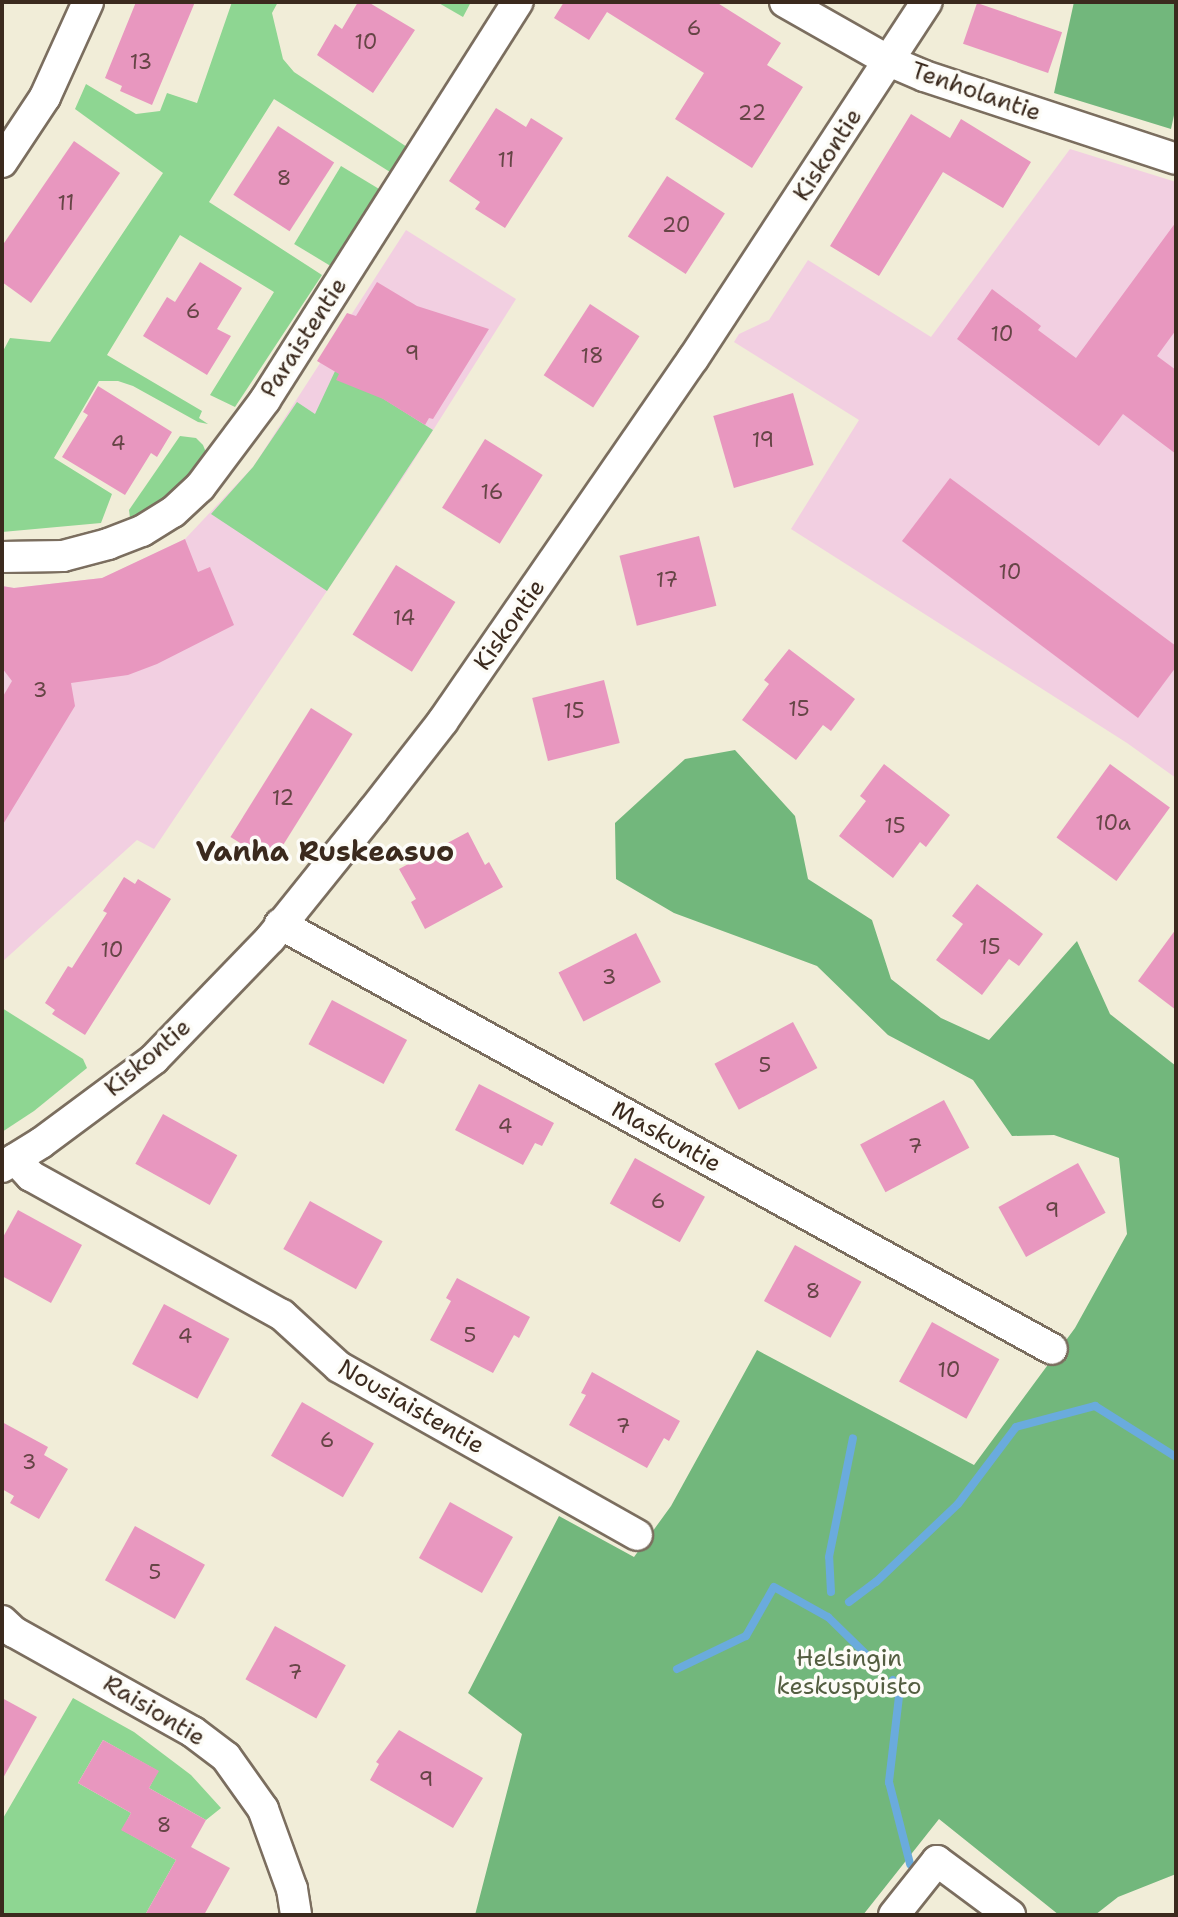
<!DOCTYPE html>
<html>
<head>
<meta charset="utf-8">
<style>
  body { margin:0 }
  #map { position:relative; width:1178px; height:1917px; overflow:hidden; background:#f1edd8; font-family:"Shantell Sans",sans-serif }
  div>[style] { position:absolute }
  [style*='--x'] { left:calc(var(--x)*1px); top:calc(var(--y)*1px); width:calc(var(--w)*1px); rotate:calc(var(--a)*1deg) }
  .built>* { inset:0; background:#f2cfe1 }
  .green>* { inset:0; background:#8ed692; transform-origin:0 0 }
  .forest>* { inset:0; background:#72b77c }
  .stream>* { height:8px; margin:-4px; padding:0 4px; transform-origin:4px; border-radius:4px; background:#6aabdd }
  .building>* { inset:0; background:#e897bf; transform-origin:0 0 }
  .roads { filter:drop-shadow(2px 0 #7b6e5f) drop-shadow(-2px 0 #7b6e5f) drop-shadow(0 2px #7b6e5f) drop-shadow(0 -2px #7b6e5f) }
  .minor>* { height:30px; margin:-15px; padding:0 15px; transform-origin:15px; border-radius:15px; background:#fff }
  span { translate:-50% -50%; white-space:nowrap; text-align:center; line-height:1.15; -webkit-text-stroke:7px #fdfcf7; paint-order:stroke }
  .number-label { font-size:21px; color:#664546 }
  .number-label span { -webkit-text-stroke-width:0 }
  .street-label { font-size:24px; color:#3b2a1e }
  .park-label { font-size:24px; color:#545e41 }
  .quarter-label { font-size:28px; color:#3b2a1e; font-weight:700 }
  .frame { position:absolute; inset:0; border:4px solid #3b2a1e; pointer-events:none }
</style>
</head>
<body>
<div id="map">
  <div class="built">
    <i style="clip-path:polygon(1070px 149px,1176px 182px,1176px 778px,1127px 743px,791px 529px,859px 420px,734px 342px,739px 334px,769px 320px,808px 260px,931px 337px)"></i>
    <i style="clip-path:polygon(406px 230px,516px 299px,406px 473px,154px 849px,137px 840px,2px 962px,2px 586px,14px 588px,103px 578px,185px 539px,253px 467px)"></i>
  </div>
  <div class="green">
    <i style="clip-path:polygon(232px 2px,278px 2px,272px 13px,283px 59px,294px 72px,407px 147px,390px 172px,274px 99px,209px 202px,322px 275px,235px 407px,210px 395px,274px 292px,180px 235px,107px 355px,202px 411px,199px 418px,208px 424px,198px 422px,133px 386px,118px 381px,99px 381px,54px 458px,112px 494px,101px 523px,2px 532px,2px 353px,10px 338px,50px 342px,163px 173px,75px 109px,86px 84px,136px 114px,160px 111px,167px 93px,197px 103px)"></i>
    <i style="clip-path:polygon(437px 2px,471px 2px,463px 17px)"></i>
    <i style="left:341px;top:166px;width:44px;height:91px;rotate:31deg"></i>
    <i style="clip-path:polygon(336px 369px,433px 430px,327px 591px,211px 514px,253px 467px,297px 402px,315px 414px)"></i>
    <i style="clip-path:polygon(180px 436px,196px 438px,203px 445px,207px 455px,192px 476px,163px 499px,130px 518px,129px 510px)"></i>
    <i style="clip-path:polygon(2px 1008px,83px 1059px,87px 1068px,34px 1111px,2px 1132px)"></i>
    <i style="clip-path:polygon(73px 1698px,134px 1732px,191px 1775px,221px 1808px,206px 1820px,149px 1788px,158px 1771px,103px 1740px,78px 1783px,131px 1813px,122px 1830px,176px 1860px,145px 1915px,2px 1915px,2px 1820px)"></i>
  </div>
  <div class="forest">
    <i style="clip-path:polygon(1074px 2px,1176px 2px,1176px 106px,1171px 129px,1054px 93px)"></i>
    <i style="clip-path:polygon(735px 750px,795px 816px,808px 879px,872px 920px,891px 979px,941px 1018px,989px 1040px,1077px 941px,1110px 1014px,1176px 1066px,1176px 1874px,1118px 1897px,1095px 1915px,1059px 1915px,939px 1819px,863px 1915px,475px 1915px,522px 1734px,468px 1693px,559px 1516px,634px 1557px,671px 1506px,757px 1350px,974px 1465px,1075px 1328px,1127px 1234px,1119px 1158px,1054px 1135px,1012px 1136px,973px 1080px,888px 1035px,817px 966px,674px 913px,616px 879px,615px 823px,685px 759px)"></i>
  </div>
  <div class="stream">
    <i style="--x:831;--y:1592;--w:35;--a:-93"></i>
    <i style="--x:829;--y:1557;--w:121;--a:-78.6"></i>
    <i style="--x:849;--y:1602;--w:34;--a:-37"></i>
    <i style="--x:876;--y:1582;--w:113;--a:-43.6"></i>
    <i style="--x:958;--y:1504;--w:96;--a:-53"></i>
    <i style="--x:1016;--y:1427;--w:82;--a:-14.9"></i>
    <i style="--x:1095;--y:1406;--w:96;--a:32.2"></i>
    <i style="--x:677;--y:1669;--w:76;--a:-25.6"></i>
    <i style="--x:746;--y:1636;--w:56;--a:-60.3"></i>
    <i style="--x:774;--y:1587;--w:62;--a:29.1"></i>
    <i style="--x:828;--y:1617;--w:71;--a:44.4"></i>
    <i style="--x:893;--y:1680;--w:11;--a:49"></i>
    <i style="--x:900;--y:1688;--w:95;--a:96.7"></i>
    <i style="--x:889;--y:1782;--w:85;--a:75.6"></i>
  </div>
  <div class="building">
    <i style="clip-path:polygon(136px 2px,195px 2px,152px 105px,120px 91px,122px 86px,105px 78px)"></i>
    <i style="clip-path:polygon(358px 2px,368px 2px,415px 30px,373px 93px,317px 55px,335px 24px,342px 29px)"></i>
    <i style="clip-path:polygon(564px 2px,716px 2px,781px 43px,767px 65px,803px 87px,752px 168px,675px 119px,704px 73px,607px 12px,589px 40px,554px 18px)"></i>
    <i style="left:977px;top:3px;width:90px;height:43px;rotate:19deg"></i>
    <i style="clip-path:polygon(496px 108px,526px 127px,531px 118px,563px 138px,505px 228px,475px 209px,480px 202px,449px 181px)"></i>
    <i style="clip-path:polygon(911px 114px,950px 138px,961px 119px,1031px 162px,1003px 208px,943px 172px,879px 276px,830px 246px)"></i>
    <i style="left:278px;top:126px;width:67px;height:82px;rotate:33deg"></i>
    <i style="clip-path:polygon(74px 141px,120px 173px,31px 303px,2px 282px,2px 246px)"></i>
    <i style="left:667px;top:176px;width:69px;height:72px;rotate:33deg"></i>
    <i style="clip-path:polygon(1176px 222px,1176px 330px,1157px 356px,1176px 370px,1176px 454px,1123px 414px,1099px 446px,957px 339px,992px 289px,1041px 326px,1038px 330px,1076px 358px)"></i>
    <i style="clip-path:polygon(200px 262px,242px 288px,217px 329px,231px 336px,207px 375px,143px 336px,167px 297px,175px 302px)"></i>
    <i style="clip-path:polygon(377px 282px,417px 306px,489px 329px,433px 419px,429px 418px,425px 425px,383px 399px,336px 380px,339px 374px,317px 361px,347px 313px,356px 316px)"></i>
    <i style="left:590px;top:304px;width:59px;height:85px;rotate:33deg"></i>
    <i style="clip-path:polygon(98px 386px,172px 432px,157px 457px,151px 453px,125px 495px,62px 457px,88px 415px,83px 412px)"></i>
    <i style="left:793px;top:393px;width:75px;height:83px;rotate:74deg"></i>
    <i style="left:485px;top:439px;width:68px;height:81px;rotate:32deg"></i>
    <i style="clip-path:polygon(950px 478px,1176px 646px,1176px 667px,1138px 718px,902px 541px)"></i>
    <i style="left:699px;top:536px;width:72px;height:82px;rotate:76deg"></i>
    <i style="clip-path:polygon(185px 539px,198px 572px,210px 567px,234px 625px,157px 664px,128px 675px,71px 683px,75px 706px,2px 826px,2px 698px,12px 681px,2px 668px,2px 586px,14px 588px,102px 578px)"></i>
    <i style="left:396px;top:565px;width:70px;height:82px;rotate:32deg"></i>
    <i style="clip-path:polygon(789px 649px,855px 699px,831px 731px,823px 725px,796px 760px,742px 720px,769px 684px,764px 680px)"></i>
    <i style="left:604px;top:680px;width:65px;height:74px;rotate:76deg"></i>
    <i style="left:311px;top:708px;width:49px;height:152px;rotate:32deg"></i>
    <i style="clip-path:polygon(884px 764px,950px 815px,926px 847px,920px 842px,893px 878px,839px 836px,866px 801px,860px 796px)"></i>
    <i style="left:1110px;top:764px;width:74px;height:91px;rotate:36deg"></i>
    <i style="clip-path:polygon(468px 832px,485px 865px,489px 862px,503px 887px,425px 929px,411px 902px,416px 899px,399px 869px)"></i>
    <i style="clip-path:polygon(124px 877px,135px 884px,138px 879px,171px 899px,85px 1035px,52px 1014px,55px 1010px,45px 1003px,68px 966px,72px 968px,107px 913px,103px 911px)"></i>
    <i style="clip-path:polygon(977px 884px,1043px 934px,1019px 966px,1009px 959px,982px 995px,936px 960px,963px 924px,952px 916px)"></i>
    <i style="clip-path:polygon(1176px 929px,1176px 1010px,1138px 981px)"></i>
    <i style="left:636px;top:933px;width:55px;height:87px;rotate:63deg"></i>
    <i style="left:332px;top:1000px;width:85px;height:50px;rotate:28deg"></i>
    <i style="left:793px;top:1022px;width:52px;height:89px;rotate:62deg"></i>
    <i style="clip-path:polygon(479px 1084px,554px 1123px,542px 1146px,535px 1143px,523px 1165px,455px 1130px)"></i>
    <i style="left:944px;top:1100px;width:54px;height:95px;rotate:62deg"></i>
    <i style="left:163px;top:1114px;width:85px;height:57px;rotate:29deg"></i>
    <i style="left:635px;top:1158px;width:80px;height:52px;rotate:29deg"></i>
    <i style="left:1078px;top:1163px;width:57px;height:91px;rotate:61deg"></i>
    <i style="left:310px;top:1201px;width:83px;height:55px;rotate:29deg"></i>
    <i style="clip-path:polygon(18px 1210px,82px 1245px,51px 1303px,2px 1276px,2px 1239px)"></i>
    <i style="left:795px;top:1245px;width:76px;height:64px;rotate:29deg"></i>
    <i style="clip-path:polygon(457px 1278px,530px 1317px,519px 1338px,514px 1335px,493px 1373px,430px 1340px,451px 1301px,446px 1298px)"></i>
    <i style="left:164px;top:1304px;width:74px;height:68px;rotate:28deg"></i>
    <i style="left:932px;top:1322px;width:77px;height:68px;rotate:29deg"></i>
    <i style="clip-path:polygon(592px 1372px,680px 1421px,669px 1441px,664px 1438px,647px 1468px,569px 1425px,586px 1395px,581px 1393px)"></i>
    <i style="left:302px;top:1402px;width:83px;height:62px;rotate:30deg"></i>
    <i style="clip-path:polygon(2px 1422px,48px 1447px,44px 1455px,68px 1469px,39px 1519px,10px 1503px,14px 1496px,2px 1489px)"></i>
    <i style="left:450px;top:1502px;width:72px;height:64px;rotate:29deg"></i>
    <i style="left:135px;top:1526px;width:80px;height:62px;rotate:29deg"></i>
    <i style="left:275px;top:1626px;width:81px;height:61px;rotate:29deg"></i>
    <i style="clip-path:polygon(2px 1698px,37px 1717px,2px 1780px)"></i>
    <i style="clip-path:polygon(399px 1730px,483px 1778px,453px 1828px,370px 1780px,379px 1764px,376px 1762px)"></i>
    <i style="clip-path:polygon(103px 1740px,159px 1771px,149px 1788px,206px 1820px,191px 1847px,230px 1868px,204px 1915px,145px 1915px,176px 1860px,121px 1830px,131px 1813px,78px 1783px)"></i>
  </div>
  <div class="roads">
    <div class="minor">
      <i style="--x:785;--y:2;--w:120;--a:29.6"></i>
      <i style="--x:889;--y:61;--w:38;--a:23"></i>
      <i style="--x:924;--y:76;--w:265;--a:18.2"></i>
      <i style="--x:2;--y:162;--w:78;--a:-56.5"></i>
      <i style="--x:45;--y:97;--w:104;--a:-65.6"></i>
      <i style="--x:2;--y:557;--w:61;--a:-0.9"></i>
      <i style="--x:63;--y:556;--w:47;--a:-14.9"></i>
      <i style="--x:108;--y:544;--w:36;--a:-21"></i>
      <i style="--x:142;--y:531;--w:36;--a:-32"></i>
      <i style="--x:173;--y:512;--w:37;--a:-43"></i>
      <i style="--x:200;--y:487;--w:109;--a:-53.2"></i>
      <i style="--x:265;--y:400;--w:472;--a:-57.6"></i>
      <i style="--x:280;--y:924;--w:881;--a:28.83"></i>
      <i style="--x:15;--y:1159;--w:23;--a:47"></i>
      <i style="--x:31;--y:1176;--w:287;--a:29"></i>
      <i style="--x:282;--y:1315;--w:77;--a:42.4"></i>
      <i style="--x:339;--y:1367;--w:342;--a:29.4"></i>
      <i style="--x:2;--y:1167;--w:46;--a:-31.6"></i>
      <i style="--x:41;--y:1143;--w:141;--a:-36.6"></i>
      <i style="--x:154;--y:1059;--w:167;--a:-46"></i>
      <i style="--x:270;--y:939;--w:164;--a:-51.2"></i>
      <i style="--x:373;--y:811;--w:114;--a:-52.1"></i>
      <i style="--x:443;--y:721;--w:440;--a:-55.4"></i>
      <i style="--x:693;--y:359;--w:427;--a:-56.8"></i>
      <i style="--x:2;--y:1621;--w:16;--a:43"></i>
      <i style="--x:14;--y:1632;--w:205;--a:29.2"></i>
      <i style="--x:193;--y:1732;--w:41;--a:37.1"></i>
      <i style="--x:226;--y:1757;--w:64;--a:54.6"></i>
      <i style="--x:263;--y:1809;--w:85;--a:70.1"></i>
      <i style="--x:292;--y:1889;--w:26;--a:81"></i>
      <i style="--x:894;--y:1915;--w:69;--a:-51.5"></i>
      <i style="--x:937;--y:1861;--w:91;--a:36.5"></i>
    </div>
  </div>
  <div class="number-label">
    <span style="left:694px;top:28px">6</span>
    <span style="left:366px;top:42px">10</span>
    <span style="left:141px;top:62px">13</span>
    <span style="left:752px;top:113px">22</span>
    <span style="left:506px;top:160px">11</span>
    <span style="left:284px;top:178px">8</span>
    <span style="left:66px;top:203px">11</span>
    <span style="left:676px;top:225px">20</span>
    <span style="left:193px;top:311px">6</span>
    <span style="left:1002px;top:334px">10</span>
    <span style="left:412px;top:353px">9</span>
    <span style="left:592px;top:356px">18</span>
    <span style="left:763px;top:440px">19</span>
    <span style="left:118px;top:443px">4</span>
    <span style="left:492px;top:492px">16</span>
    <span style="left:1010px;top:572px">10</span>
    <span style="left:667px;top:580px">17</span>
    <span style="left:404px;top:618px">14</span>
    <span style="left:40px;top:690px">3</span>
    <span style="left:799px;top:709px">15</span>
    <span style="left:574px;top:711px">15</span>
    <span style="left:283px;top:798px">12</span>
    <span style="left:1113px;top:823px">10a</span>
    <span style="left:895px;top:826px">15</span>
    <span style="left:990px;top:947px">15</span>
    <span style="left:112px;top:950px">10</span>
    <span style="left:609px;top:977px">3</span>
    <span style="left:765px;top:1065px">5</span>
    <span style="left:505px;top:1126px">4</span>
    <span style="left:915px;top:1146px">7</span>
    <span style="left:658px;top:1201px">6</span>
    <span style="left:1052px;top:1210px">9</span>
    <span style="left:813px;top:1291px">8</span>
    <span style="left:470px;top:1335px">5</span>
    <span style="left:185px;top:1336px">4</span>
    <span style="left:949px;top:1370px">10</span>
    <span style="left:623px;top:1426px">7</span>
    <span style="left:327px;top:1440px">6</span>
    <span style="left:29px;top:1462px">3</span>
    <span style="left:155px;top:1572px">5</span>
    <span style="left:295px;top:1672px">7</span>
    <span style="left:426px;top:1779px">9</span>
    <span style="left:164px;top:1825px">8</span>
  </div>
  <div class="street-label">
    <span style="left:976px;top:92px;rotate:19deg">Tenholantie</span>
    <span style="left:828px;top:155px;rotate:-57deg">Kiskontie</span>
    <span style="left:304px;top:338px;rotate:-57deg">Paraistentie</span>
    <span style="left:510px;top:625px;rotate:-55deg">Kiskontie</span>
    <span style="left:148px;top:1058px;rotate:-41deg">Kiskontie</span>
    <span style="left:666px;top:1137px;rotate:29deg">Maskuntie</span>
    <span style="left:411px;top:1407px;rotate:30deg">Nousiaistentie</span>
    <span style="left:154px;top:1711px;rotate:31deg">Raisiontie</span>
  </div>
  <div class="park-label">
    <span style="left:849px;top:1673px">Helsingin<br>keskuspuisto</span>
  </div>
  <div class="quarter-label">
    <span style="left:325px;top:851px">Vanha Ruskeasuo</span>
  </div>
  <div class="frame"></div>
</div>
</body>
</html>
